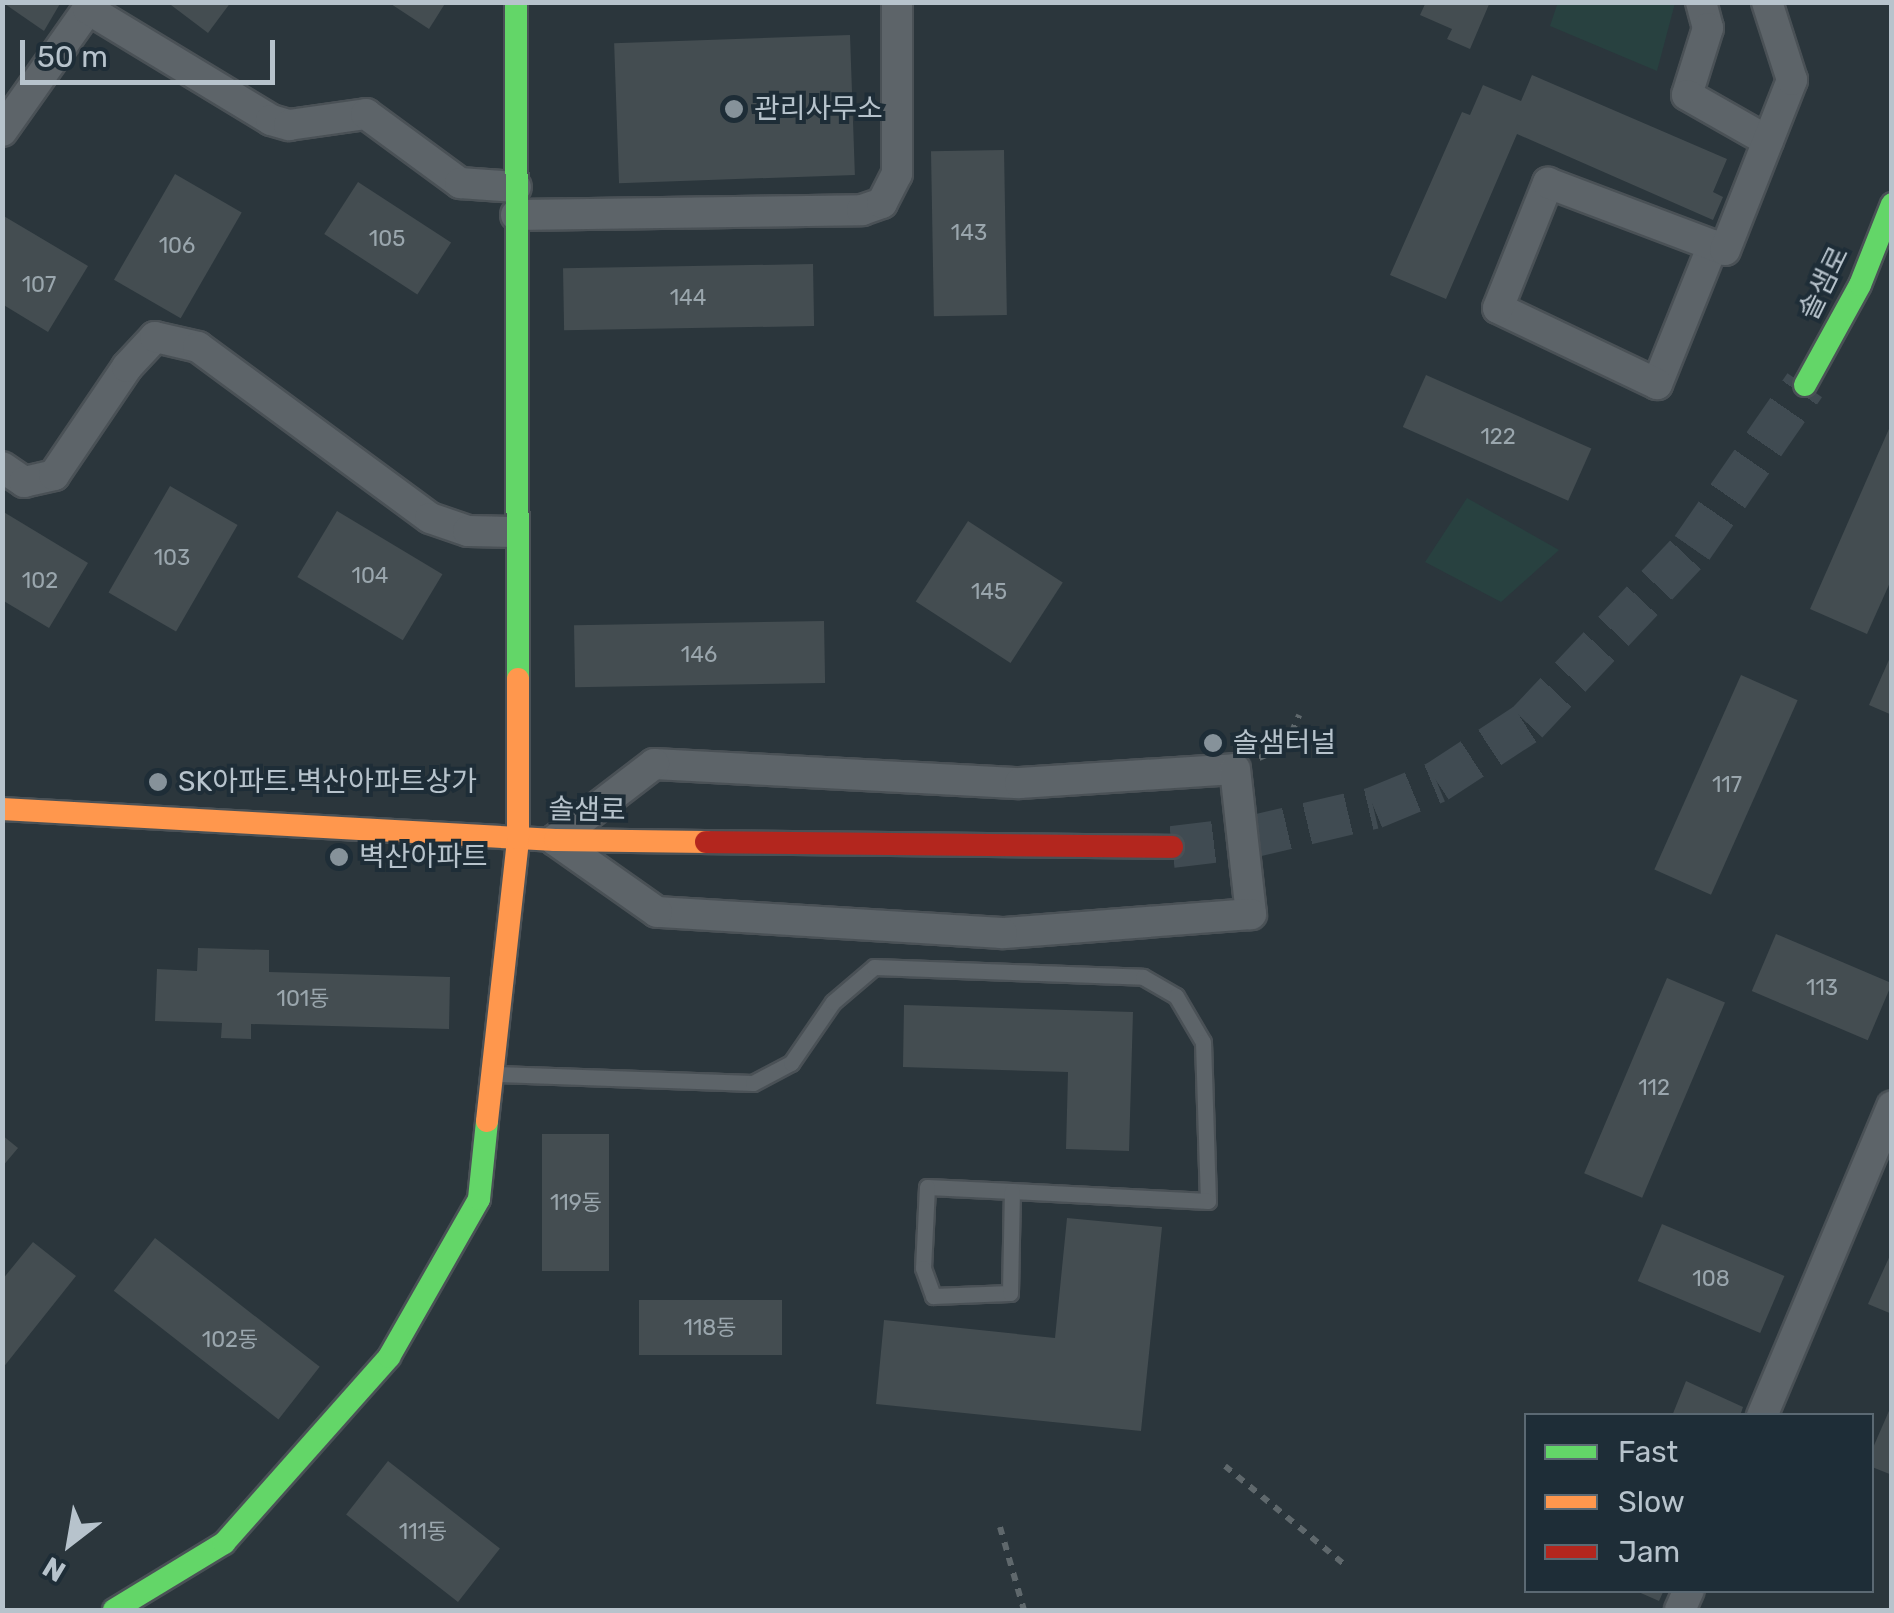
<!DOCTYPE html>
<html>
<head>
<meta charset="utf-8">
<style>
  body { margin:0 }
  #map { position:relative; width:1894px; height:1613px; overflow:hidden; background:#2b363c; font-family:Rubik,"Noto Sans KR",sans-serif }
  div>[style] { position:absolute }
  [style*='--x'] { left:calc(var(--x)*1px); top:calc(var(--y)*1px); width:calc(var(--w)*1px); rotate:calc(var(--a)*1deg) }
  .green>* { inset:0; background:#284140 }
  .building>* { inset:0; background:#444d51; transform-origin:0 0 }
  .secondary-tunnel>* { height:42px; margin-top:-21px; transform-origin:0; background:repeating-linear-gradient(90deg,#404b52 0 42px,transparent 0 63px) }
  .path>* { height:6px; margin-top:-3px; transform-origin:0; background:repeating-linear-gradient(90deg,#5f686c 0 8px,transparent 0 16px) }
  .roads { filter:drop-shadow(2px 0 #4a5156) drop-shadow(-2px 0 #4a5156) drop-shadow(0 2px #4a5156) drop-shadow(0 -2px #4a5156) }
  .lane>* { height:15px; margin:-7.5px; padding:0 7.5px; transform-origin:7.5px; border-radius:7.5px; background:#5d6469 }
  .street>* { height:30px; margin:-15px; padding:0 15px; transform-origin:15px; border-radius:15px; background:#5d6469 }
  .fast>* { height:22px; margin:-11px; padding:0 11px; transform-origin:11px; border-radius:11px; background:#63d668 }
  .slow>* { height:22px; margin:-11px; padding:0 11px; transform-origin:11px; border-radius:11px; background:#ff974d }
  .jam>* { height:22px; margin:-11px; padding:0 11px; transform-origin:11px; border-radius:11px; background:#b3261e }
  .dots>* { width:28px; height:28px; translate:-50% -50%; box-sizing:border-box; border:5px solid #1e2d37; border-radius:50% }
  span { translate:-50% -50%; white-space:nowrap; text-align:center; line-height:1.15; -webkit-text-stroke:8px #1e2d37; paint-order:stroke }
  .number-label { font-size:22px; color:#9aa6ad }
  .number-label span { -webkit-text-stroke-width:0 }
  .poi-label { font-size:28px; color:#b7c3cc }
  .left { translate:0 -50%; text-align:left }
  .street-label { font-size:28px; color:#b7c3cc }
  .frame { position:absolute; inset:0; border:5px solid #b7c3cc; pointer-events:none }
  .legend { position:absolute; left:1524px; top:1413px; width:350px; height:180px; box-sizing:border-box; background:#1e2d37; border:2px solid #5b6973; margin:0; padding:12px 18px; list-style:none; font-size:30px; color:#b7c3cc }
  .legend li { display:flex; align-items:center; gap:20px; height:50px }
  .legend b { width:50px; border:2px solid #5b6973 }
  .north { position:absolute; left:20px; top:1493px; width:100px; height:100px; -webkit-text-stroke:8px #1e2d37; paint-order:stroke; rotate:211deg; font-size:28px; font-weight:700; line-height:40px; text-align:center; color:#b7c3cc }
  .north::after { content:''; display:block; margin:auto; width:35px; height:45px; background:#b7c3cc; clip-path:polygon(50% 0,100% 100%,50% 72%,0 100%) }
  .scale { position:absolute; left:20px; top:40px; width:255px; height:45px; box-sizing:border-box; border:5px solid #b7c3cc; border-top:0; padding-left:12px; font-size:30px; line-height:35px; white-space:nowrap; color:#b7c3cc; -webkit-text-stroke:8px #1e2d37; paint-order:stroke }
</style>
</head>
<body>
<div id="map">
  <div class="green">
    <i style="clip-path:polygon(1558px 2px,1675px 3px,1657px 71px,1550px 26px)"></i>
    <i style="clip-path:polygon(1467px 498px,1559px 550px,1501px 602px,1425px 562px)"></i>
  </div>
  <div class="building">
    <i style="clip-path:polygon(2px 2px,61px 2px,44px 31px)"></i>
    <i style="clip-path:polygon(167px 2px,231px 2px,208px 33px)"></i>
    <i style="clip-path:polygon(388px 2px,446px 2px,429px 29px)"></i>
    <i style="clip-path:polygon(1426px 2px,1490px 2px,1470px 49px,1447px 39px,1452px 29px,1420px 15px)"></i>
    <i style="left:850px;top:35px;width:140px;height:236px;rotate:88deg"></i>
    <i style="clip-path:polygon(1532px 75px,1727px 159px,1713px 192px,1723px 197px,1713px 220px,1517px 134px,1446px 299px,1390px 275px,1462px 112px,1470px 115px,1483px 85px,1521px 101px)"></i>
    <i style="left:1004px;top:150px;width:165px;height:73px;rotate:89deg"></i>
    <i style="left:175px;top:174px;width:77px;height:122px;rotate:30deg"></i>
    <i style="left:358px;top:182px;width:111px;height:62px;rotate:33deg"></i>
    <i style="clip-path:polygon(2px 215px,88px 266px,48px 332px,2px 304px)"></i>
    <i style="left:813px;top:264px;width:62px;height:250px;rotate:89deg"></i>
    <i style="left:1426px;top:375px;width:181px;height:57px;rotate:24deg"></i>
    <i style="clip-path:polygon(1892px 422px,1892px 578px,1867px 634px,1810px 609px)"></i>
    <i style="left:170px;top:486px;width:78px;height:123px;rotate:30deg"></i>
    <i style="clip-path:polygon(2px 511px,88px 563px,49px 628px,2px 600px)"></i>
    <i style="left:337px;top:511px;width:123px;height:77px;rotate:31deg"></i>
    <i style="left:968px;top:521px;width:113px;height:96px;rotate:33deg"></i>
    <i style="left:824px;top:621px;width:62px;height:250px;rotate:89deg"></i>
    <i style="clip-path:polygon(1892px 653px,1892px 715px,1869px 705px)"></i>
    <i style="left:1741px;top:675px;width:62px;height:213px;rotate:24deg"></i>
    <i style="left:1776px;top:934px;width:126px;height:62px;rotate:23deg"></i>
    <i style="clip-path:polygon(198px 948px,269px 950px,269px 972px,450px 977px,449px 1029px,251px 1024px,251px 1039px,221px 1038px,222px 1023px,155px 1021px,157px 969px,197px 971px)"></i>
    <i style="left:1667px;top:978px;width:63px;height:212px;rotate:23deg"></i>
    <i style="clip-path:polygon(904px 1005px,1133px 1012px,1129px 1151px,1066px 1149px,1068px 1072px,903px 1067px)"></i>
    <i style="left:542px;top:1134px;width:67px;height:137px"></i>
    <i style="clip-path:polygon(2px 1135px,18px 1148px,2px 1167px)"></i>
    <i style="clip-path:polygon(1067px 1218px,1162px 1227px,1141px 1431px,876px 1404px,884px 1320px,1055px 1338px)"></i>
    <i style="left:1662px;top:1224px;width:133px;height:62px;rotate:23deg"></i>
    <i style="left:155px;top:1238px;width:209px;height:67px;rotate:38deg"></i>
    <i style="clip-path:polygon(33px 1242px,76px 1276px,2px 1369px,2px 1280px)"></i>
    <i style="clip-path:polygon(1892px 1251px,1892px 1314px,1868px 1304px)"></i>
    <i style="left:639px;top:1300px;width:143px;height:55px"></i>
    <i style="clip-path:polygon(1686px 1381px,1743px 1407px,1740px 1416px,1672px 1416px)"></i>
    <i style="clip-path:polygon(1892px 1404px,1892px 1475px,1872px 1467px,1872px 1450px)"></i>
    <i style="left:388px;top:1461px;width:142px;height:68px;rotate:38deg"></i>
    <i style="clip-path:polygon(1634px 1590px,1664px 1590px,1659px 1601px)"></i>
  </div>
  <div class="secondary-tunnel">
    <i style="--x:1172;--y:847;--w:75;--a:-6.9"></i>
    <i style="--x:1246;--y:838;--w:131;--a:-13.2"></i>
    <i style="--x:1374;--y:808;--w:68;--a:-22.4"></i>
    <i style="--x:1437;--y:782;--w:108;--a:-33.2"></i>
    <i style="--x:1527;--y:723;--w:241;--a:-46.7"></i>
    <i style="--x:1692;--y:548;--w:198;--a:-55.3"></i>
  </div>
  <div class="path">
    <i style="--x:1259;--y:758;--w:28;--a:-23"></i>
    <i style="--x:1285;--y:747;--w:35;--a:-66"></i>
    <i style="--x:1225;--y:1466;--w:156;--a:39.5"></i>
    <i style="--x:1000;--y:1527;--w:86;--a:73.9"></i>
  </div>
  <div class="roads">
    <div class="lane">
      <i style="--x:497;--y:1074;--w:256;--a:2"></i>
      <i style="--x:753;--y:1083;--w:43;--a:-27.8"></i>
      <i style="--x:791;--y:1063;--w:74;--a:-55.5"></i>
      <i style="--x:833;--y:1002;--w:54;--a:-40.5"></i>
      <i style="--x:874;--y:967;--w:269;--a:2.1"></i>
      <i style="--x:1143;--y:977;--w:38;--a:30"></i>
      <i style="--x:1176;--y:996;--w:53;--a:59.6"></i>
      <i style="--x:1203;--y:1042;--w:159;--a:88.2"></i>
      <i style="--x:1208;--y:1201;--w:196;--a:-177.1"></i>
      <i style="--x:1012;--y:1191;--w:85;--a:-177.3"></i>
      <i style="--x:927;--y:1187;--w:81;--a:92.8"></i>
      <i style="--x:923;--y:1268;--w:30;--a:70"></i>
      <i style="--x:933;--y:1296;--w:77;--a:-2.2"></i>
      <i style="--x:1010;--y:1293;--w:102;--a:-88.9"></i>
    </div>
    <div class="street">
      <i style="--x:1701;--y:2;--w:27;--a:75"></i>
      <i style="--x:1708;--y:28;--w:70;--a:107.4"></i>
      <i style="--x:1687;--y:95;--w:93;--a:29.6"></i>
      <i style="--x:2;--y:131;--w:149;--a:-54.8"></i>
      <i style="--x:88;--y:9;--w:214;--a:31.2"></i>
      <i style="--x:271;--y:120;--w:19;--a:16"></i>
      <i style="--x:289;--y:125;--w:78;--a:-8.1"></i>
      <i style="--x:366;--y:114;--w:117;--a:36.3"></i>
      <i style="--x:460;--y:183;--w:56;--a:4.1"></i>
      <i style="--x:516;--y:215;--w:346;--a:-0.8"></i>
      <i style="--x:862;--y:210;--w:21;--a:-19"></i>
      <i style="--x:882;--y:203;--w:33;--a:-63"></i>
      <i style="--x:897;--y:174;--w:172;--a:-90"></i>
      <i style="--x:1713;--y:245;--w:150;--a:111.9"></i>
      <i style="--x:1657;--y:384;--w:176;--a:-154.5"></i>
      <i style="--x:1498;--y:308;--w:135;--a:-68.2"></i>
      <i style="--x:1548;--y:183;--w:189;--a:20.7"></i>
      <i style="--x:1725;--y:250;--w:183;--a:-68.5"></i>
      <i style="--x:1792;--y:80;--w:82;--a:-107.8"></i>
      <i style="--x:2;--y:467;--w:27;--a:34"></i>
      <i style="--x:24;--y:482;--w:31;--a:-13"></i>
      <i style="--x:54;--y:475;--w:130;--a:-55.9"></i>
      <i style="--x:127;--y:367;--w:41;--a:-47"></i>
      <i style="--x:155;--y:337;--w:44;--a:13.1"></i>
      <i style="--x:198;--y:347;--w:288;--a:36.4"></i>
      <i style="--x:430;--y:518;--w:40;--a:18.9"></i>
      <i style="--x:468;--y:531;--w:45;--a:1.3"></i>
      <i style="--x:654;--y:764;--w:366;--a:3"></i>
      <i style="--x:1020;--y:783;--w:215;--a:-3.7"></i>
      <i style="--x:1235;--y:769;--w:146;--a:83.7"></i>
      <i style="--x:1251;--y:914;--w:250;--a:175.6"></i>
      <i style="--x:1002;--y:933;--w:346;--a:-176.5"></i>
      <i style="--x:657;--y:912;--w:125;--a:-144.8"></i>
      <i style="--x:555;--y:840;--w:125;--a:-37.5"></i>
      <i style="--x:1762;--y:1416;--w:336;--a:-67.2"></i>
      <i style="--x:1680;--y:1610;--w:22;--a:-66"></i>
    </div>
    <div class="fast">
      <i style="--x:516;--y:2;--w:677;--a:89.83"></i>
      <i style="--x:1805;--y:385;--w:114;--a:-61.2"></i>
      <i style="--x:1860;--y:285;--w:87;--a:-68.4"></i>
      <i style="--x:114;--y:1610;--w:129;--a:-31.3"></i>
      <i style="--x:224;--y:1543;--w:249;--a:-48.4"></i>
      <i style="--x:389;--y:1357;--w:182;--a:-60.3"></i>
      <i style="--x:479;--y:1199;--w:78;--a:-84.1"></i>
    </div>
    <div class="slow">
      <i style="--x:2;--y:809;--w:554;--a:3.21"></i>
      <i style="--x:555;--y:840;--w:151;--a:0.8"></i>
      <i style="--x:487;--y:1121;--w:285;--a:-83.7"></i>
      <i style="--x:518;--y:838;--w:159;--a:-90"></i>
    </div>
    <div class="jam">
      <i style="--x:706;--y:842;--w:466;--a:0.6"></i>
    </div>
  </div>
  <div class="dots">
    <i style="left:734px;top:109px;background:#86929a"></i>
    <i style="left:1213px;top:743px;background:#86929a"></i>
    <i style="left:158px;top:782px;background:#86929a"></i>
    <i style="left:339px;top:857px;background:#86929a"></i>
  </div>
  <div class="number-label">
    <span style="left:969px;top:233px">143</span>
    <span style="left:387px;top:239px">105</span>
    <span style="left:177px;top:246px">106</span>
    <span style="left:39px;top:285px">107</span>
    <span style="left:688px;top:298px">144</span>
    <span style="left:1498px;top:437px">122</span>
    <span style="left:172px;top:558px">103</span>
    <span style="left:370px;top:576px">104</span>
    <span style="left:40px;top:581px">102</span>
    <span style="left:989px;top:592px">145</span>
    <span style="left:699px;top:655px">146</span>
    <span style="left:1727px;top:785px">117</span>
    <span style="left:1822px;top:988px">113</span>
    <span style="left:303px;top:999px">101동</span>
    <span style="left:1654px;top:1088px">112</span>
    <span style="left:576px;top:1203px">119동</span>
    <span style="left:1711px;top:1279px">108</span>
    <span style="left:710px;top:1328px">118동</span>
    <span style="left:230px;top:1340px">102동</span>
    <span style="left:423px;top:1532px">111동</span>
  </div>
  <div class="poi-label">
    <span class="left" style="left:754px;top:109px">관리사무소</span>
    <span class="left" style="left:1233px;top:743px">솔샘터널</span>
    <span class="left" style="left:178px;top:782px">SK아파트.벽산아파트상가</span>
    <span class="left" style="left:359px;top:857px">벽산아파트</span>
  </div>
  <div class="street-label">
    <span style="left:1824px;top:283px;rotate:-64deg">솔샘로</span>
    <span style="left:587px;top:810px;rotate:1deg">솔샘로</span>
  </div>
  <div class="frame"></div>
  <ul class="legend">
  <li><b style="height:12px;background:#63d668"></b>Fast</li>
  <li><b style="height:12px;background:#ff974d"></b>Slow</li>
  <li><b style="height:12px;background:#b3261e"></b>Jam</li>
  </ul>
  <div class="north">N</div>
  <div class="scale">50 m</div>
</div>
</body>
</html>
